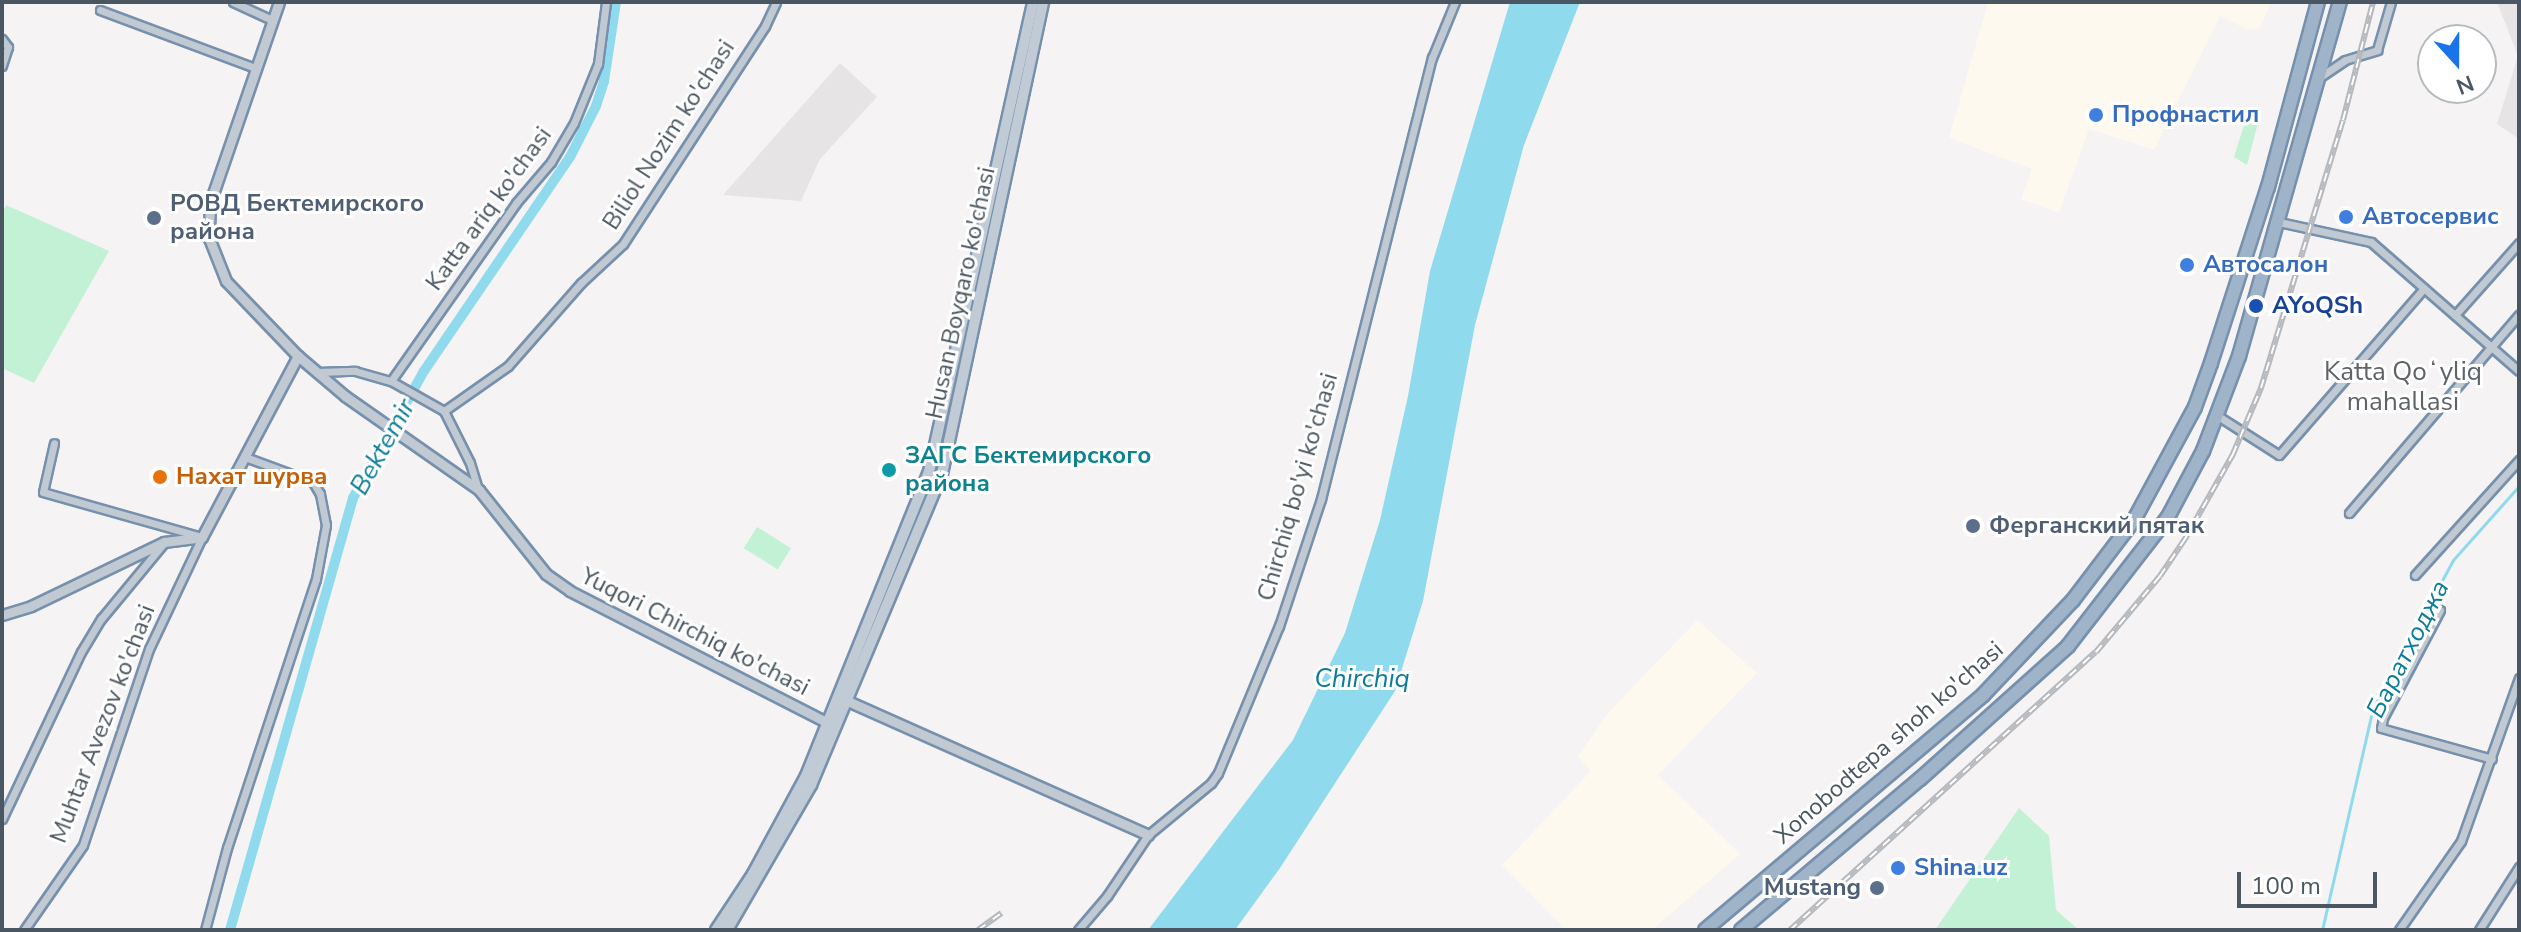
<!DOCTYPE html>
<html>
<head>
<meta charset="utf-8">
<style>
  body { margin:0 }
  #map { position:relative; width:2521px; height:932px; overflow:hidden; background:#f5f3f3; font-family:"Nunito Sans",sans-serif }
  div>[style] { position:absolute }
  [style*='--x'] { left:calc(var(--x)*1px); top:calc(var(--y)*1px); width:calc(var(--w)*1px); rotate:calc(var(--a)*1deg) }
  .commercial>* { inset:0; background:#fdf9ef }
  .education>* { inset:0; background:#e6e4e5 }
  .green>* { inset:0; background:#c3f1d5; transform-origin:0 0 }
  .water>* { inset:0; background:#90daee }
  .stream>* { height:3px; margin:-1.5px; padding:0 1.5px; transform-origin:1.5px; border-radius:1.5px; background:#90daee }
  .canal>* { height:10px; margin:-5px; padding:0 5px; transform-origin:5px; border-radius:5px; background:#90daee }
  .roads { filter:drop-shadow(2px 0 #7690ad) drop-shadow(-2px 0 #7690ad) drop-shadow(0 2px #7690ad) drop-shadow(0 -2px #7690ad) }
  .minor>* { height:7px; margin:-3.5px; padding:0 3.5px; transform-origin:3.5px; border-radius:3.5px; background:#c1cad2 }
  .tertiary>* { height:9px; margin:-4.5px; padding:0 4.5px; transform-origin:4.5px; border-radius:4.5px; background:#c1cad2 }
  .secondary>* { height:10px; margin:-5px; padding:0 5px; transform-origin:5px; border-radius:5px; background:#c1cbd6 }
  .trunk>* { height:12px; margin:-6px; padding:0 6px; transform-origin:6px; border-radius:6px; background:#9fb4c9 }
  .rail>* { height:6px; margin-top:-3px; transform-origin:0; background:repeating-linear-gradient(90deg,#fff 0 9px,#b5b8bd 0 18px); box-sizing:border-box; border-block:2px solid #b5b8bd }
  .dots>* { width:22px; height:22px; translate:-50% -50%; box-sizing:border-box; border:4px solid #fff; border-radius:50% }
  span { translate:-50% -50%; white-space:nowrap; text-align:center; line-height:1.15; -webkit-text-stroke:6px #fff; paint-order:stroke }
  .shop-label { font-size:24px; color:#366cbe; font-weight:700 }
  .left { translate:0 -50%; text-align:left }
  .street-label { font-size:24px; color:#4a5661 }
  .service-label { font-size:24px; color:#4e5e75; font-weight:700 }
  .right { translate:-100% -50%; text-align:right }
  .transit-label { font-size:24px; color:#164399; font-weight:700 }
  .culture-label { font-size:24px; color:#0d838f; font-weight:700 }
  .food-label { font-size:24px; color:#c56008; font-weight:700 }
  .neighbourhood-label { font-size:26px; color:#5f6368 }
  .water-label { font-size:26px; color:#0c7c9b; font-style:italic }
  .frame { position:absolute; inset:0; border:4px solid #4a5661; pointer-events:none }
  .north { position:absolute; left:2417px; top:24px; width:80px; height:80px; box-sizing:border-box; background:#fff; border:2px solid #b7bbc0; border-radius:50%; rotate:159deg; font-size:22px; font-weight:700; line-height:32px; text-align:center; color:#4a5661 }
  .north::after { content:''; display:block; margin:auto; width:28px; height:36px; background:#1a73e8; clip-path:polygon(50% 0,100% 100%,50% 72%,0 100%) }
  .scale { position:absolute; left:2237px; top:872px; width:140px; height:36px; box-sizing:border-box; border:4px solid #4a5661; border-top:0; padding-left:10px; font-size:24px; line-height:28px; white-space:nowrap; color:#4a5661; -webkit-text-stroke:6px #fff; paint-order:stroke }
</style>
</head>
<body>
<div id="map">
  <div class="commercial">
    <i style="clip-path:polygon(1988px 2px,2271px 2px,2260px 28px,2249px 30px,2220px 16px,2154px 150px,2089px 129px,2059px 213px,2021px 199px,2032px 169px,1949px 138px)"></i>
    <i style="clip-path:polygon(1697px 620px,1757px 673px,1658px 775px,1740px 854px,1652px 930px,1566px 930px,1502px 865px,1591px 771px,1578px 756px,1608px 713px)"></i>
  </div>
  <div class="education">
    <i style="clip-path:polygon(2497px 2px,2519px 2px,2519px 139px,2497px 124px,2518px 56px)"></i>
    <i style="clip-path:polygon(840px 63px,877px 97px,820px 159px,801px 201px,723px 195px)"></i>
  </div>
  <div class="green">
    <i style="clip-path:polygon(2260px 115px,2247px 165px,2234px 157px,2245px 122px)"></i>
    <i style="clip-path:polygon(6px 205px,109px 251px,34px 383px,2px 368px,2px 213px)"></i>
    <i style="left:757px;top:527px;width:40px;height:25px;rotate:32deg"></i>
    <i style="clip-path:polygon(2019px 808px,2049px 836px,2056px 910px,2079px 930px,1935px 930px)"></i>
  </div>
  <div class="water">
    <i style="clip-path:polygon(1510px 2px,1580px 2px,1524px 145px,1475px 325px,1423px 601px,1395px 691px,1280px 868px,1235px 930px,1148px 930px,1293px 740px,1345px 633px,1380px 520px,1408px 396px,1430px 271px)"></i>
  </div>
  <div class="stream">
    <i style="--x:2322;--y:930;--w:228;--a:-77.1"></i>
    <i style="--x:2373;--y:708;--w:168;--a:-61.6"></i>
    <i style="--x:2453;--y:560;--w:99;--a:-48.3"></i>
  </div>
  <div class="canal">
    <i style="--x:230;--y:930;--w:449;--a:-74.1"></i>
    <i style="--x:353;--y:498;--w:145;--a:-60.8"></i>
    <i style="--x:424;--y:371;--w:259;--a:-55.7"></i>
    <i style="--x:570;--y:157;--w:57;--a:-63"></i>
    <i style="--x:596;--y:106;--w:26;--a:-72"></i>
    <i style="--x:604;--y:81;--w:80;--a:-81.4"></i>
  </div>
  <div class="roads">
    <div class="minor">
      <i style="--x:233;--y:2;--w:43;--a:24.8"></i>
      <i style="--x:100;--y:10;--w:165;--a:20.5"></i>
      <i style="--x:2;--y:39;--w:10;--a:53"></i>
      <i style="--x:8;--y:47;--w:20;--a:108"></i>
      <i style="--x:2320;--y:77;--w:30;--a:-34"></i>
      <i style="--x:2345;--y:60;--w:34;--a:-17"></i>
      <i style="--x:2377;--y:50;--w:50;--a:-73.7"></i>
      <i style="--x:2279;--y:222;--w:94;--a:12.3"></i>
      <i style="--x:2371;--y:242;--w:196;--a:41.1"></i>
      <i style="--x:2455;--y:315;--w:96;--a:-48.4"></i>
      <i style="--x:317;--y:372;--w:38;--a:-2"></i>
      <i style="--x:355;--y:371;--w:37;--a:16"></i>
      <i style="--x:391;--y:381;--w:61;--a:29.5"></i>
      <i style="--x:444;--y:411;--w:58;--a:63.4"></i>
      <i style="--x:470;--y:463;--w:27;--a:73"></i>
      <i style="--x:391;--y:381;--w:218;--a:-54.9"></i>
      <i style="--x:516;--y:203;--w:54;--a:-49.5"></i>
      <i style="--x:551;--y:162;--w:45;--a:-59.5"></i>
      <i style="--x:574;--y:123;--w:64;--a:-67.9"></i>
      <i style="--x:598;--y:64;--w:63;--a:-82.6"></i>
      <i style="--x:444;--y:411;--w:78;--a:-35.1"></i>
      <i style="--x:508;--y:366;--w:111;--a:-48.7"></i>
      <i style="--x:581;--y:283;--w:57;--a:-42.9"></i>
      <i style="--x:623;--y:244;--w:260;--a:-56.9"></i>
      <i style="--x:765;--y:26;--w:26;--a:-65"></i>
      <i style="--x:2218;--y:416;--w:72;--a:32.6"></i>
      <i style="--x:2279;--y:455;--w:221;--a:-49"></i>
      <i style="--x:2349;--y:513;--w:261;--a:-49.4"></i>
      <i style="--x:2415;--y:575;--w:155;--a:-47.9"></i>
      <i style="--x:2440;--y:610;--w:122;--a:117.8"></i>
      <i style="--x:2383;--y:718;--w:10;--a:101"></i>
      <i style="--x:2381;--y:728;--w:115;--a:15.6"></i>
      <i style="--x:2;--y:819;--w:185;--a:-64.7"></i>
      <i style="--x:81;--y:652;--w:39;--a:-59"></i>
      <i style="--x:101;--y:619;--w:97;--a:-50.4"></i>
      <i style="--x:24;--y:930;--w:103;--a:-55.2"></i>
      <i style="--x:83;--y:845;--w:207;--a:-71.4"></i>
      <i style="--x:149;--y:649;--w:124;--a:-64.7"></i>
      <i style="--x:202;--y:537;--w:165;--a:-164.2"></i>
      <i style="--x:43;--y:492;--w:50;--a:-77.3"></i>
      <i style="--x:205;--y:930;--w:85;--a:-75"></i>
      <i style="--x:227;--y:848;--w:283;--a:-71.7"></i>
      <i style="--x:316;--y:579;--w:55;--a:-79.5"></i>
      <i style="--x:326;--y:525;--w:32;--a:-101"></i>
      <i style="--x:320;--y:494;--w:14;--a:-120"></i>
      <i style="--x:313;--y:482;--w:72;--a:-159.8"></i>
      <i style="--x:1078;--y:930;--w:45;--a:-49.5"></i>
      <i style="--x:1107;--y:896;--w:73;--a:-56.1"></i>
      <i style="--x:1148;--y:835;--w:82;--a:-39.5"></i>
      <i style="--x:1211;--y:783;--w:12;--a:-55"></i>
      <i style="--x:1218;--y:773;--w:159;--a:-67.5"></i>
      <i style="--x:1279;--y:626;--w:134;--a:-71.7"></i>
      <i style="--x:1321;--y:499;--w:455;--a:-75.9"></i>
      <i style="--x:1432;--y:58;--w:61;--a:-67.7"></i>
      <i style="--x:2399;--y:930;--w:108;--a:-55.1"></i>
      <i style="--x:2461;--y:841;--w:173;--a:-70.4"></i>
      <i style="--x:2479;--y:930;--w:75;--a:-57.6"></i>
    </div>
    <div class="tertiary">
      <i style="--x:279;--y:2;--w:212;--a:109"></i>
      <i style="--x:210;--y:202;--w:36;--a:92"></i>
      <i style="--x:209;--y:238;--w:46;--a:68.4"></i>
      <i style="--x:226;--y:281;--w:104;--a:46.2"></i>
      <i style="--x:298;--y:356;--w:62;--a:40.4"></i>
      <i style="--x:345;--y:396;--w:164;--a:35"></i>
      <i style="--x:479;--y:490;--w:107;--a:51.4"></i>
      <i style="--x:546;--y:574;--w:29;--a:35"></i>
      <i style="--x:570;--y:591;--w:297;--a:27.1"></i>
      <i style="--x:2;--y:615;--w:30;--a:-17"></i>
      <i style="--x:31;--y:606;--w:148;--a:-25.7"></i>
      <i style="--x:164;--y:542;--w:38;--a:-7"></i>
      <i style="--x:202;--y:537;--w:205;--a:-62.1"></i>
      <i style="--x:843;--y:699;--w:334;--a:24"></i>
    </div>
    <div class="secondary">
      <i style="--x:716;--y:930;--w:67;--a:-56.5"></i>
      <i style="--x:753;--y:874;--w:111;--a:-61.6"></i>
      <i style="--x:806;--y:776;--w:328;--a:-68"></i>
      <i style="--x:929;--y:472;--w:481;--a:-77.5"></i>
      <i style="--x:727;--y:930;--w:168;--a:-59.9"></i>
      <i style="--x:811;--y:785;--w:337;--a:-67.2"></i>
      <i style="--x:942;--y:474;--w:483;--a:-77.9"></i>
    </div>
    <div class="trunk">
      <i style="--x:1705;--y:930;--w:364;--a:-40.2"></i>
      <i style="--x:1983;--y:695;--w:131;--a:-46.5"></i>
      <i style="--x:2073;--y:600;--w:101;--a:-52.7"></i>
      <i style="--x:2134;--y:520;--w:128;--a:-61.6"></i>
      <i style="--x:2195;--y:407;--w:47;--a:-70"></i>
      <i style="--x:2211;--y:363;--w:185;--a:-72.1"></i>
      <i style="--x:2268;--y:187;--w:192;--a:-74.9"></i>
      <i style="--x:1741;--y:930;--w:234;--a:-40.2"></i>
      <i style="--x:1920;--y:779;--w:199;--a:-41.9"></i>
      <i style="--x:2068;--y:646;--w:163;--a:-52.2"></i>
      <i style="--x:2168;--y:517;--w:75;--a:-62.1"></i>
      <i style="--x:2203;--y:451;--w:102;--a:-69.2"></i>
      <i style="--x:2239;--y:356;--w:368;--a:-74.1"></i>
    </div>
  </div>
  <div class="rail">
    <i style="--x:978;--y:930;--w:29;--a:-36"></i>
    <i style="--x:1790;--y:930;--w:413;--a:-42.3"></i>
    <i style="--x:2096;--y:652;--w:99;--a:-49.9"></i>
    <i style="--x:2160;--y:576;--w:45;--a:-56"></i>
    <i style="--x:2185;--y:539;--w:98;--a:-60.5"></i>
    <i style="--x:2233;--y:454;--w:72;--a:-67"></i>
    <i style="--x:2261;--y:388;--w:280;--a:-73"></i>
    <i style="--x:2343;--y:120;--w:122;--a:-75.7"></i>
  </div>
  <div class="dots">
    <i style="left:2096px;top:115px;background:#3f7fe0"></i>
    <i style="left:2346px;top:217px;background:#3f7fe0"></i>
    <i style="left:154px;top:218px;background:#5c6f8a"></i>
    <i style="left:2187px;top:265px;background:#3f7fe0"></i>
    <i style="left:2256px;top:306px;background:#1a4fb4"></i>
    <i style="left:889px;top:470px;background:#0f9aa8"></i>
    <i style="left:160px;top:477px;background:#e8710a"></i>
    <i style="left:1973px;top:526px;background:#5c6f8a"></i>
    <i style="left:1898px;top:868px;background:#3f7fe0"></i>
    <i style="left:1877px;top:888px;background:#5c6f8a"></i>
  </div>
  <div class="shop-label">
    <span class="left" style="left:2112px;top:115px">Профнастил</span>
    <span class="left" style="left:2362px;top:217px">Автосервис</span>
    <span class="left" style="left:2203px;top:265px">Автосалон</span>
    <span class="left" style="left:1914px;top:868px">Shina.uz</span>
  </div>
  <div class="street-label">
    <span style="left:669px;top:135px;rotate:-57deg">Biliol Nozim ko'chasi</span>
    <span style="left:489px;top:209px;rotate:-54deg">Katta ariq ko'chasi</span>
    <span style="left:961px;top:293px;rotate:-78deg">Husan Boyqaro ko'chasi</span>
    <span style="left:1298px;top:487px;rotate:-74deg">Chirchiq bo'yi ko'chasi</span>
    <span style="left:695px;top:632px;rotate:27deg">Yuqori Chirchiq ko'chasi</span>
    <span style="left:103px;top:724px;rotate:-69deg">Muhtar Avezov ko'chasi</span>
    <span style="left:1889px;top:743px;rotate:-41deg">Xonobodtepa shoh ko'chasi</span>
  </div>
  <div class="service-label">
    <span class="left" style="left:170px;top:218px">РОВД Бектемирского<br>района</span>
    <span class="left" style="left:1989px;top:526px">Ферганский пятак</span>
    <span class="right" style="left:1861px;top:888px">Mustang</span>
  </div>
  <div class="transit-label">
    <span class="left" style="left:2272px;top:306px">AYoQSh</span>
  </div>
  <div class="culture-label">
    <span class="left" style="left:905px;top:470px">ЗАГС Бектемирского<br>района</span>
  </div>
  <div class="food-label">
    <span class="left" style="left:176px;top:477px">Нахат шурва</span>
  </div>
  <div class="neighbourhood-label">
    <span style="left:2403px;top:387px">Katta Qoʻyliq<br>mahallasi</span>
  </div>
  <div class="water-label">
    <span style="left:383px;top:447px;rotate:-61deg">Bektemir</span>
    <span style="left:2408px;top:649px;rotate:-63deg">Баратходжа</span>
    <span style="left:1362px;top:679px">Chirchiq</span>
  </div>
  <div class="frame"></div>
  <div class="north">N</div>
  <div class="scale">100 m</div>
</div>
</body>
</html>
